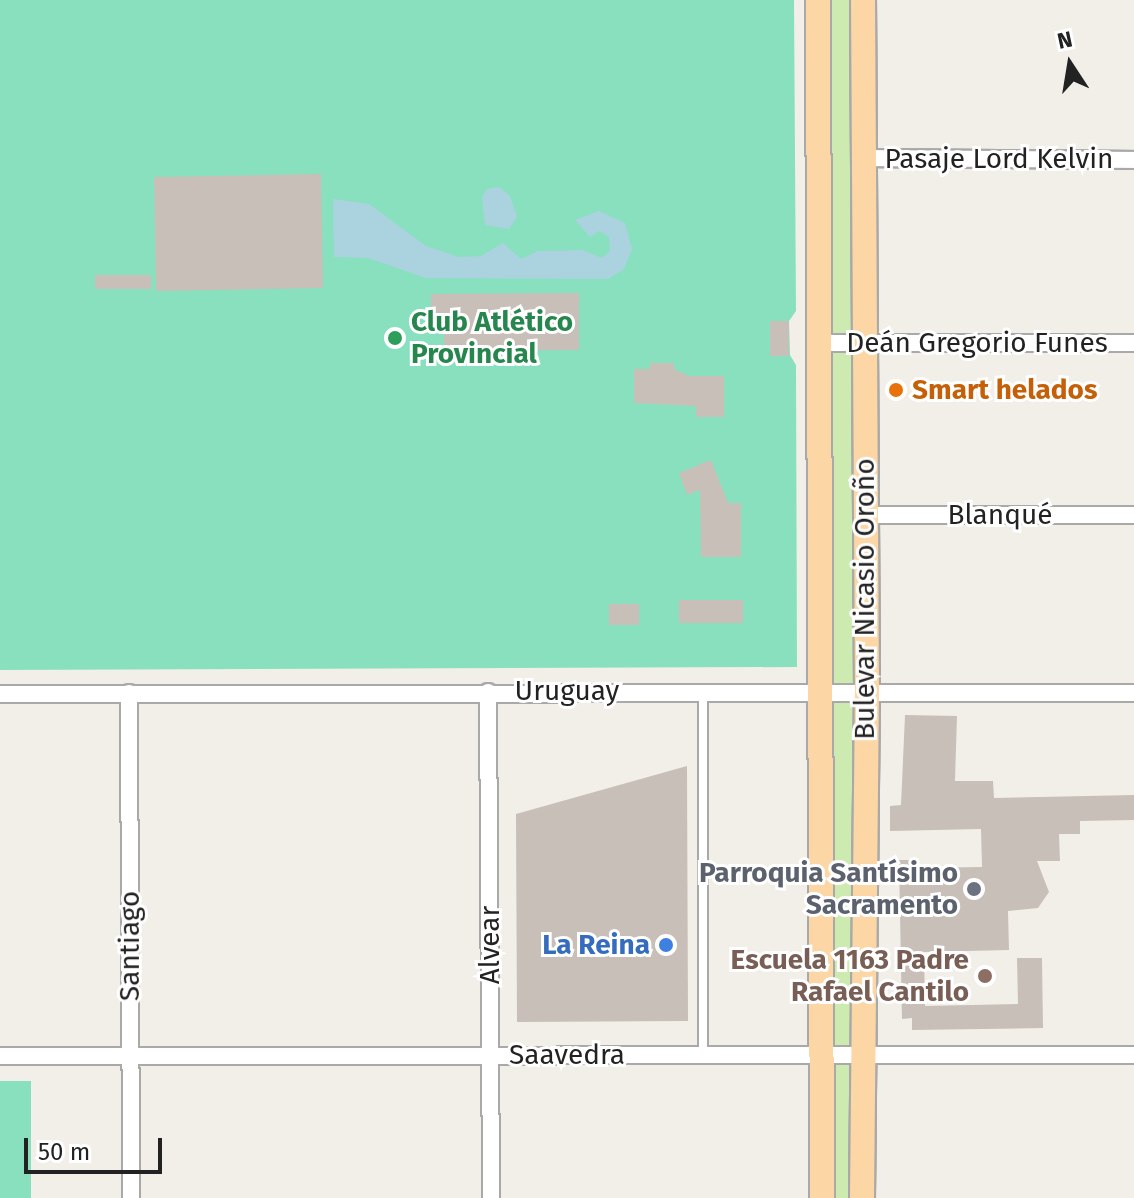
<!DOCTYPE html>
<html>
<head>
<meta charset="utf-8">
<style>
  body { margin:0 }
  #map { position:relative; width:1134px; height:1198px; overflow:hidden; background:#f2efe9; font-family:"Fira Sans",sans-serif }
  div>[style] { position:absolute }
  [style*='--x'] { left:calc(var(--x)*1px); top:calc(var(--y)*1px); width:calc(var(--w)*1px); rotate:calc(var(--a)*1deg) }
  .grass>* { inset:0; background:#cdebb0; transform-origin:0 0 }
  .pitch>* { inset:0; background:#88e0be; transform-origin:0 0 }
  .water>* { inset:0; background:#aad3df }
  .building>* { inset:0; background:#c7bfb8; transform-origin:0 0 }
  .roads { filter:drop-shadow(2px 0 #a9a9a9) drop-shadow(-2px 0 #a9a9a9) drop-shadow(0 2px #a9a9a9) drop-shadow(0 -2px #a9a9a9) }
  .lane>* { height:8px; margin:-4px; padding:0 4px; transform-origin:4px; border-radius:4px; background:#fff }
  .street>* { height:16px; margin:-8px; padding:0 8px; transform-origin:8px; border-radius:8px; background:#fff }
  .primary>* { height:24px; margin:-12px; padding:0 12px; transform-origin:12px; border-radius:12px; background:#fcd6a4 }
  .dots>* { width:22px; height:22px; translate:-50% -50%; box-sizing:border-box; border:4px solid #fff; border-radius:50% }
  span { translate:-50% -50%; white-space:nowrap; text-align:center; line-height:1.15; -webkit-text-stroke:6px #fff; paint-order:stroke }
  .street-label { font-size:28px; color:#222 }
  .leisure-label { font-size:28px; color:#27864d; font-weight:700 }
  .left { translate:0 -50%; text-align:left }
  .food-label { font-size:28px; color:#c56008; font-weight:700 }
  .worship-label { font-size:28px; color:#5b616d; font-weight:700 }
  .right { translate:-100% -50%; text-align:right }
  .shop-label { font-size:28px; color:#366cbe; font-weight:700 }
  .education-label { font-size:28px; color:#785e54; font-weight:700 }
  .north { position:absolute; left:1030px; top:24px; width:80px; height:80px; -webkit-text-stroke:6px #fff; paint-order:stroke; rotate:348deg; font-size:22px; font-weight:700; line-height:32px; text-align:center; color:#222 }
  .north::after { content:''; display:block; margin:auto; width:28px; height:36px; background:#222; clip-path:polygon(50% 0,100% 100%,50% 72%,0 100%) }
  .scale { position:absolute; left:24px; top:1138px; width:138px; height:36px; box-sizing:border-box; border:4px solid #222; border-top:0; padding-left:10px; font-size:24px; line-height:28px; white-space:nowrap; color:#222; -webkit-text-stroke:6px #fff; paint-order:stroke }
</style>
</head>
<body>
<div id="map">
  <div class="grass">
    <i style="left:818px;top:0;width:45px;height:1198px"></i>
  </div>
  <div class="pitch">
    <i style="clip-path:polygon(0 0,794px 0,796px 311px,789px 321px,790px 355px,796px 365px,797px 667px,0 670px)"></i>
    <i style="left:31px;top:1081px;width:117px;height:32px;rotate:90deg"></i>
  </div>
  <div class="water">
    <i style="clip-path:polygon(499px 187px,510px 196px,517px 217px,509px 229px,485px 225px,482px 197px,487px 189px)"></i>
    <i style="clip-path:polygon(333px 199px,369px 204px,426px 246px,458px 257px,481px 256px,503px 243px,521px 259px,538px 251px,582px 250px,602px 258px,610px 251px,609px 237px,599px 231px,590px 237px,575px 220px,599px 211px,625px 223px,632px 249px,624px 269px,608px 279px,426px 278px,368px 258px,334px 257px)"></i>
  </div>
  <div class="building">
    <i style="left:321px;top:174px;width:114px;height:167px;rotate:89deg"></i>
    <i style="left:95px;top:275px;width:56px;height:14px"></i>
    <i style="clip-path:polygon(579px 293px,579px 350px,444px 351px,444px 329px,431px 329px,431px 294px)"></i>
    <i style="left:770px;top:321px;width:19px;height:35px"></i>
    <i style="clip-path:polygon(650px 363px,674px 363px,674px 369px,689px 376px,724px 376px,724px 417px,696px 417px,696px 406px,634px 403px,634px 369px,650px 369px)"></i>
    <i style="clip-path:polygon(711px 460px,728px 503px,741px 503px,741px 557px,701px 557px,700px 490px,687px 495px,679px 473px)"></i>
    <i style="left:743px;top:600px;width:23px;height:64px;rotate:90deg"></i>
    <i style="left:609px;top:604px;width:30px;height:21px"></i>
    <i style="clip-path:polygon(905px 715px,957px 716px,955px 781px,993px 781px,994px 798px,1134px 795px,1134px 820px,1080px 821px,1080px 834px,1059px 834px,1060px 861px,1037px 861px,1049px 892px,1038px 908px,1008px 911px,1009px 950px,924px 952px,925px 1006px,1018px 1004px,1017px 958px,1042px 958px,1043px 1028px,912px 1030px,912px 1018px,902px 1019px,899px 860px,919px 860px,919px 868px,982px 867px,981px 829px,890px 831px,890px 806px,901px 805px)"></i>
    <i style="clip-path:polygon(687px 766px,688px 1021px,517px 1022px,516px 814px)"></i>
  </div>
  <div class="roads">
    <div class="lane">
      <i style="--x:703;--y:691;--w:364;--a:90"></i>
    </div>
    <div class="street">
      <i style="--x:864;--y:158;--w:270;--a:0.4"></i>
      <i style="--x:819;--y:343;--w:315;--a:0"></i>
      <i style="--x:865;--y:515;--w:269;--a:0"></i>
      <i style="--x:488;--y:692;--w:506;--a:89.66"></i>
      <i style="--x:129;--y:693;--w:505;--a:89.77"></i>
      <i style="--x:0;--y:694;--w:1134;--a:-0.05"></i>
      <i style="--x:0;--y:1056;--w:1134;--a:-0.05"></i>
    </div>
    <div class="primary">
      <i style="--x:818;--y:0;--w:1198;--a:89.81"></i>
      <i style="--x:862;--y:1198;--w:508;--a:-89.44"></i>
      <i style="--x:867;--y:690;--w:690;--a:-90.33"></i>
    </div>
  </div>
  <div class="dots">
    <i style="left:395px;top:338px;background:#2e9e5b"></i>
    <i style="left:896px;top:390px;background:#e8710a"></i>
    <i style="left:974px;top:889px;background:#6b7280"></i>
    <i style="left:666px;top:945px;background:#3f7fe0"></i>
    <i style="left:985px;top:976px;background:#8d6e63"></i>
  </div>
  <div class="street-label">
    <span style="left:999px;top:159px">Pasaje Lord Kelvin</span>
    <span style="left:977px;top:343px">Deán Gregorio Funes</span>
    <span style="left:1000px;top:515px">Blanqué</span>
    <span style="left:865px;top:599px;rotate:-90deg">Bulevar Nicasio Oroño</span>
    <span style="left:567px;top:691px">Uruguay</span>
    <span style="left:490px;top:945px;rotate:-90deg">Alvear</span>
    <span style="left:130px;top:946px;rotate:-90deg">Santiago</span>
    <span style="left:567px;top:1055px">Saavedra</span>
  </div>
  <div class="leisure-label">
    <span class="left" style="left:411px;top:338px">Club Atlético<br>Provincial</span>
  </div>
  <div class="food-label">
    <span class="left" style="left:912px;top:390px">Smart helados</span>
  </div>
  <div class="worship-label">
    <span class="right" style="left:958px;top:889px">Parroquia Santísimo<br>Sacramento</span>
  </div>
  <div class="shop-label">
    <span class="right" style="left:650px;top:945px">La Reina</span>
  </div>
  <div class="education-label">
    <span class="right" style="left:969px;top:976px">Escuela 1163 Padre<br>Rafael Cantilo</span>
  </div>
  <div class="north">N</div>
  <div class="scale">50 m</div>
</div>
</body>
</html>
